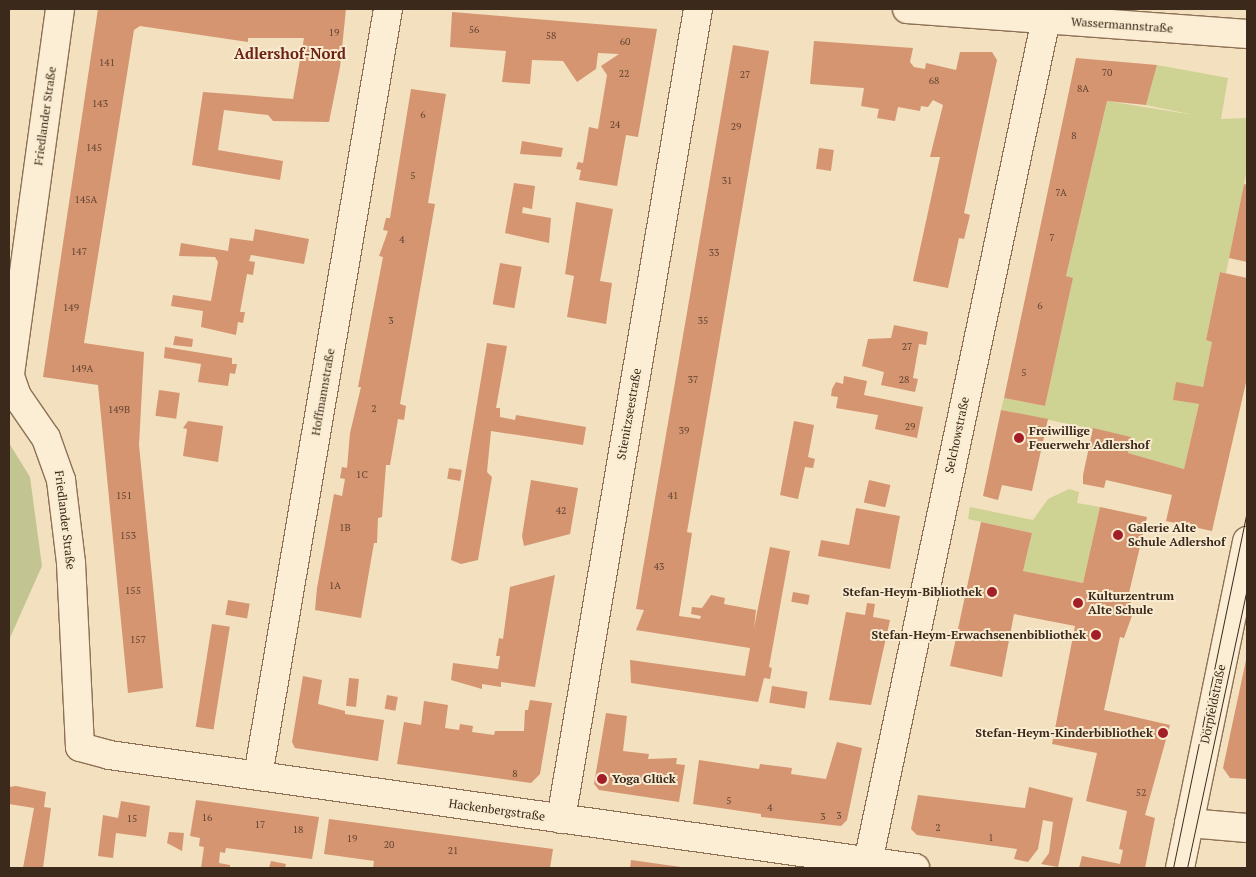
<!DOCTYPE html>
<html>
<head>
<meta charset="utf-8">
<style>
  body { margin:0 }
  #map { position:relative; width:1256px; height:877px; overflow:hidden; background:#f2e0bf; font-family:"PT Serif",serif }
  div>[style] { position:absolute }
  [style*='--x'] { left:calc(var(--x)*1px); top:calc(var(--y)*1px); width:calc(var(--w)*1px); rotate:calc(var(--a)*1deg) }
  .green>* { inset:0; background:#ced292 }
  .cemetery>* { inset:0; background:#c2c592 }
  .building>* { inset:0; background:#d59571; transform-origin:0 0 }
  .roads { filter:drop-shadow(1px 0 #8d7055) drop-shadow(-1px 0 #8d7055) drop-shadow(0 1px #8d7055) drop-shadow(0 -1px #8d7055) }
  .minor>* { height:28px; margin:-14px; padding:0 14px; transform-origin:14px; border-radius:14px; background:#fceed4 }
  .tram>* { height:1px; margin:-0.5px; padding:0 0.5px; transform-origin:0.5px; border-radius:0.5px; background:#3b291c }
  .dots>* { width:14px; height:14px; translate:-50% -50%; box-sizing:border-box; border:2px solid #f9ebd0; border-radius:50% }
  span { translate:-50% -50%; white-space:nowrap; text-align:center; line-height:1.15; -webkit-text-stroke:4px #f9ebd0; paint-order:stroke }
  .number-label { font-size:10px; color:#624431 }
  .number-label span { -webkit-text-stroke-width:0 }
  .street-label { font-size:12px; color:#3b291c }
  .poi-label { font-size:12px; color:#3b291c; font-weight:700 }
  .left { translate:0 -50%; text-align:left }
  .right { translate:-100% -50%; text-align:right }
  .quarter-label { font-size:15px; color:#6c2316; font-weight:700 }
  .frame { position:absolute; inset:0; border:10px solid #3b291c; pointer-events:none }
</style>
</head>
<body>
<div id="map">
  <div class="green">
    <i style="clip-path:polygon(1157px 65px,1228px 78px,1221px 119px,1247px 118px,1247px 169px,1226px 273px,1220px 272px,1206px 340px,1212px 342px,1203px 387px,1173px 400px,1199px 404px,1184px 469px,1128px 453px,1131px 437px,1001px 410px,1004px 398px,1045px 406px,1073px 278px,1066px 276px,1107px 101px,1194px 115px,1146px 105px)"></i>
    <i style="clip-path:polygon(1069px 489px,1079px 492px,1077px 503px,1100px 507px,1083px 583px,1023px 571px,1032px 533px,968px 519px,970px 507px,1033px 520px,1048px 499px)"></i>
  </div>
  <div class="cemetery">
    <i style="clip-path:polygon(9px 443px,30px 477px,42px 566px,9px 640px)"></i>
  </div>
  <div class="building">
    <i style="clip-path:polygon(98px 9px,346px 9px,340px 67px,329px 122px,273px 121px,268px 115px,224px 110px,218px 150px,283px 161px,280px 180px,192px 165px,203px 92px,293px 99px,304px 38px,248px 38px,248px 42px,140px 26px,134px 30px,84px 343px,144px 352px,139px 445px,163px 688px,128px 693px,98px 385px,43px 377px)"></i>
    <i style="clip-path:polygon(452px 12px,657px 29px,638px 137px,626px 135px,617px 186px,579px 180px,581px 170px,576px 169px,578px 162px,583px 163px,589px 127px,598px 129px,607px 75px,601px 66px,619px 54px,598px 53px,596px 69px,577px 82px,563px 61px,532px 60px,530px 84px,502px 82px,506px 51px,450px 47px)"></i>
    <i style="clip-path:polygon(814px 41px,913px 48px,910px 62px,914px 67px,925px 69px,926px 63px,956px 70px,960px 52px,992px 52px,997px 60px,964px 213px,970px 215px,964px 239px,959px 238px,948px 288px,913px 281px,940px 157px,930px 157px,943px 105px,933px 100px,928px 107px,921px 106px,920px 111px,898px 107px,895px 121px,877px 118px,879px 109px,861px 106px,864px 88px,810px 84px)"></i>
    <i style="clip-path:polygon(733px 45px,769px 51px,687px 532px,692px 533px,679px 616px,700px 619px,701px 616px,691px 614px,692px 607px,702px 608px,711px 595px,725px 598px,724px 604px,756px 610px,754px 628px,770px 547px,790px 551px,769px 667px,772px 668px,770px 679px,764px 678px,758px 702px,631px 683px,630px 660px,745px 676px,750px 648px,636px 630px,644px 610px,636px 609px)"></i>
    <i style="clip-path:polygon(1076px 58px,1157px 65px,1146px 105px,1107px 101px,1066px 276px,1073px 278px,1045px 406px,1004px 398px)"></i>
    <i style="clip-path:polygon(411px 89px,446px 94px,428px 203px,435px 204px,400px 404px,406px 406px,404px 420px,398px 419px,390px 465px,386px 465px,382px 517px,378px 518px,377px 543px,374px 543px,361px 618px,315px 610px,317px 588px,334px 494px,342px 496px,345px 479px,340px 478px,342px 467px,347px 468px,350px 433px,361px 387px,358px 387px,383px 257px,379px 256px,388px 231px,383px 230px,386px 218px,390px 218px)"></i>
    <i style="clip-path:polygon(522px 141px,563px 148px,561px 157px,520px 154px)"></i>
    <i style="left:819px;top:148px;width:15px;height:21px;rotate:8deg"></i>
    <i style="clip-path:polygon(514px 183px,535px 186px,532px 209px,523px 207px,522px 213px,551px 218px,549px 243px,505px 233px)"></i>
    <i style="clip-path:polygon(1244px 184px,1247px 185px,1247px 262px,1229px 258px)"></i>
    <i style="clip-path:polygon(576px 202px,613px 209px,600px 281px,612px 283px,606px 324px,567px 317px,574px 276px,565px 274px)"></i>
    <i style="clip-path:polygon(255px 229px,309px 239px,304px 264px,251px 255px,249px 261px,255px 262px,253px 275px,247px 274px,240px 312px,245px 312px,243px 323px,238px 322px,236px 335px,201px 327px,203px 311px,171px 306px,173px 295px,211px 301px,218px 262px,215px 257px,179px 256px,181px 243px,228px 251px,230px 238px,253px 241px)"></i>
    <i style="left:500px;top:263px;width:22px;height:42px;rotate:10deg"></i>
    <i style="clip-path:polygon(1220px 272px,1247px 278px,1247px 378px,1212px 531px,1166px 521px,1172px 495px,1106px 480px,1104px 488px,1083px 484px,1083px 475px,1093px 428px,1131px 437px,1128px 453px,1184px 469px,1199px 404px,1173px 400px,1176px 382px,1203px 387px,1212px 342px,1206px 340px)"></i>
    <i style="clip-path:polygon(894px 325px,928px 332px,926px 345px,919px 344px,913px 378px,918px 379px,915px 392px,881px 385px,884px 372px,862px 366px,868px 339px,891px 338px)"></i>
    <i style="clip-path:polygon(175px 336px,193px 339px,192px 347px,173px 345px)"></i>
    <i style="clip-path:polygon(487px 343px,507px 346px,496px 408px,500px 408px,500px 417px,515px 420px,516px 415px,586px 427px,583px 445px,491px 431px,487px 472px,492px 477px,478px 560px,461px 564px,451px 560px)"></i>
    <i style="clip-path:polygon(165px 347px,232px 358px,232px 364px,237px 364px,235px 374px,230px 373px,228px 386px,198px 382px,201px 364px,164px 358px)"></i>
    <i style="clip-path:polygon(844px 376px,867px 381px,864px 395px,923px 407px,917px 438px,875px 429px,878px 415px,836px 408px,838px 397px,831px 396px,832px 389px,836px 382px,843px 384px)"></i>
    <i style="left:159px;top:390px;width:21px;height:26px;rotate:8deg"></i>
    <i style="clip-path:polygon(1001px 410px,1048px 419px,1032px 491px,1002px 485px,998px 500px,983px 496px)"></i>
    <i style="clip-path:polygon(188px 421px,223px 426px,218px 462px,183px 456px,187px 429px,183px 428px)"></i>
    <i style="clip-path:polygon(794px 421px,814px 425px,808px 457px,815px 459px,813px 468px,805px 467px,798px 499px,780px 495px)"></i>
    <i style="left:449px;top:468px;width:13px;height:11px;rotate:9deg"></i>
    <i style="clip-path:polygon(531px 480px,578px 488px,570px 534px,524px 546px,522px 536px)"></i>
    <i style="left:869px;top:480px;width:22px;height:23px;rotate:13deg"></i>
    <i style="clip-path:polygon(1100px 507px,1147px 517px,1129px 593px,1133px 593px,1130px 609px,1134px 610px,1124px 638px,1120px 637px,1104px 710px,1170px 725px,1145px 815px,1155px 818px,1145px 868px,1079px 868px,1082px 856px,1120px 864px,1123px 850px,1119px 849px,1127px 811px,1086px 801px,1097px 753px,1052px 744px,1075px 626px,1014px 614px,1002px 677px,950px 666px,981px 522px,1032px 533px,1023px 571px,1083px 583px)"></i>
    <i style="clip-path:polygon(856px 508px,900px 516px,890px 569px,818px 556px,821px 540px,849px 545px)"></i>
    <i style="clip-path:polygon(555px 575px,535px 687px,501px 682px,501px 687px,482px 684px,482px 689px,451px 680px,453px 663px,498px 669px,500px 656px,496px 656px,499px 638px,503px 639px,510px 587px)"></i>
    <i style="left:793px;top:592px;width:17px;height:10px;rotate:10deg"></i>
    <i style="left:228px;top:600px;width:22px;height:15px;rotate:10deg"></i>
    <i style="clip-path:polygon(867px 603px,875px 604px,873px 617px,890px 620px,871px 705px,829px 700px,846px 612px,865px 615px)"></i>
    <i style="left:212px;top:624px;width:18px;height:104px;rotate:9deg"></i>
    <i style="clip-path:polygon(1246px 660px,1247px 660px,1247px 779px,1230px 778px,1223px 768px)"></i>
    <i style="clip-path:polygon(303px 676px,322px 680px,318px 704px,345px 711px,345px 714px,384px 720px,378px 761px,295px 748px,292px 742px)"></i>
    <i style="left:349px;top:678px;width:10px;height:28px;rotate:6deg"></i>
    <i style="left:772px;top:686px;width:36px;height:17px;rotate:9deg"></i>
    <i style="left:387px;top:695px;width:11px;height:14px;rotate:10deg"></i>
    <i style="clip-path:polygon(530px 700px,552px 703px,540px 774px,531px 783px,397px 764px,404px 722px,421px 725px,424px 701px,448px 705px,445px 728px,459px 730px,460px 724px,473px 726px,472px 732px,494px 735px,495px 731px,524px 731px,525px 710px,528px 710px)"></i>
    <i style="clip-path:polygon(606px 713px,627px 716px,623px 751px,649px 754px,648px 759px,677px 758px,676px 764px,685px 765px,679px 802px,599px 790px,594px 784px)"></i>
    <i style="clip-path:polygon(837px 742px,862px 748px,847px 820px,841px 826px,761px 817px,761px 814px,693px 804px,699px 760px,759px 769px,760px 764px,792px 768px,791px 774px,826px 779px)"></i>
    <i style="clip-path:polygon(16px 786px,46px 792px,44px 807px,51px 808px,43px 868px,23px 868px,34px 808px,9px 804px,9px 787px)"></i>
    <i style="clip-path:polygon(1029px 787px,1073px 798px,1058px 867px,1041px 864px,1049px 853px,1053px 822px,1043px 820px,1038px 849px,1028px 862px,1014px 859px,1017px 849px,917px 835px,911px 829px,918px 795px,1025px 808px)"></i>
    <i style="clip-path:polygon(196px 800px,319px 817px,312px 859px,226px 848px,225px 853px,220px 852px,219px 863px,230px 865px,230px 868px,201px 868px,204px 847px,199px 846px,200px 838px,190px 836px)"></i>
    <i style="clip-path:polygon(121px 801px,150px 806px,146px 837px,116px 833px,113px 858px,98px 856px,103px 815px,118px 818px)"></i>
    <i style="clip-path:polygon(329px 819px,553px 849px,550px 868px,373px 868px,374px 861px,324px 854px)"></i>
    <i style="clip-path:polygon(169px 832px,184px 833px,182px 851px,167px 843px)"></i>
    <i style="clip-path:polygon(631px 860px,681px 867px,681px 868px,630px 868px)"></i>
    <i style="clip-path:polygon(271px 861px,286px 864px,285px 868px,269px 868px)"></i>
  </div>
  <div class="roads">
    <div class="minor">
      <i style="--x:60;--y:9;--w:370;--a:97.8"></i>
      <i style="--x:10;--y:376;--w:21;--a:71"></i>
      <i style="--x:17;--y:396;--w:51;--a:55.4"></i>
      <i style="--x:46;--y:438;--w:45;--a:70.3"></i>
      <i style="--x:61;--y:480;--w:84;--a:83.1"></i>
      <i style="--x:71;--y:563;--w:184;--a:87.2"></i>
      <i style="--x:80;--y:747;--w:30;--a:15"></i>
      <i style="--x:109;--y:755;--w:814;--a:7.98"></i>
      <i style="--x:907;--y:9;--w:341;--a:4.2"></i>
      <i style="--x:258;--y:776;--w:778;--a:-80.38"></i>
      <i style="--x:561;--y:819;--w:822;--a:-80.4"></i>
      <i style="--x:1189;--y:823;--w:58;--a:4.9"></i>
      <i style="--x:868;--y:862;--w:872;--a:-78.08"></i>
      <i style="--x:1180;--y:868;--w:334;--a:-78.4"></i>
    </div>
  </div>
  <div class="tram">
    <i style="--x:1173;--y:868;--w:366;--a:-78.3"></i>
    <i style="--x:1187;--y:868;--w:287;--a:-77.9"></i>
  </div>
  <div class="dots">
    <i style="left:1019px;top:438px;background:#a31f28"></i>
    <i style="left:1118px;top:535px;background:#a31f28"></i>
    <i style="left:992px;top:592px;background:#a31f28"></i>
    <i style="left:1078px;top:603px;background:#a31f28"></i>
    <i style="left:1096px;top:635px;background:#a31f28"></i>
    <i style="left:1163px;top:733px;background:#a31f28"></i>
    <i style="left:602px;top:779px;background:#a31f28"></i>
  </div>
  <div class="number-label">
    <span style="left:474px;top:30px">56</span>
    <span style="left:334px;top:33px">19</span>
    <span style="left:551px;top:36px">58</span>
    <span style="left:625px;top:42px">60</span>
    <span style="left:107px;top:63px">141</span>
    <span style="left:1107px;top:73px">70</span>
    <span style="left:624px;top:74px">22</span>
    <span style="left:745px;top:75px">27</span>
    <span style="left:934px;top:81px">68</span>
    <span style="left:1083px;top:89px">8A</span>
    <span style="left:100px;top:104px">143</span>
    <span style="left:423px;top:115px">6</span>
    <span style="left:615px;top:125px">24</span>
    <span style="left:736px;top:127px">29</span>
    <span style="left:1074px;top:136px">8</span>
    <span style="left:94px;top:148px">145</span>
    <span style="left:413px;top:176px">5</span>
    <span style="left:727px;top:181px">31</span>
    <span style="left:1061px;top:193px">7A</span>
    <span style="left:86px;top:200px">145A</span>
    <span style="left:1052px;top:238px">7</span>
    <span style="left:402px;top:240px">4</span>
    <span style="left:79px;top:252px">147</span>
    <span style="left:714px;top:253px">33</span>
    <span style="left:1040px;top:306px">6</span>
    <span style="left:71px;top:308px">149</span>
    <span style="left:391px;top:321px">3</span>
    <span style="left:703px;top:321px">35</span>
    <span style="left:907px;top:347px">27</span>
    <span style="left:82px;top:369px">149A</span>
    <span style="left:1024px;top:373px">5</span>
    <span style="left:693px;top:380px">37</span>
    <span style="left:904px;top:380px">28</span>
    <span style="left:374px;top:409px">2</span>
    <span style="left:119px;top:410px">149B</span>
    <span style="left:910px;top:427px">29</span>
    <span style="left:684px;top:431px">39</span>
    <span style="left:362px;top:475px">1C</span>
    <span style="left:124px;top:496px">151</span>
    <span style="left:673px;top:496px">41</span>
    <span style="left:561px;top:511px">42</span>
    <span style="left:345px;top:528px">1B</span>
    <span style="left:128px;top:536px">153</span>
    <span style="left:659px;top:567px">43</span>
    <span style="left:335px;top:586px">1A</span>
    <span style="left:133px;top:591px">155</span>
    <span style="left:138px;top:640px">157</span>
    <span style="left:515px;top:774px">8</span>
    <span style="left:1141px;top:793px">52</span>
    <span style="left:729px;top:801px">5</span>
    <span style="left:770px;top:808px">4</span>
    <span style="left:839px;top:816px">3</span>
    <span style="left:823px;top:817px">3</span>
    <span style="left:207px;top:818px">16</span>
    <span style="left:132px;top:819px">15</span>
    <span style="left:260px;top:825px">17</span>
    <span style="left:938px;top:828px">2</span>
    <span style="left:298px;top:830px">18</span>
    <span style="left:991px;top:838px">1</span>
    <span style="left:352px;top:839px">19</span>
    <span style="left:389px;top:845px">20</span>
    <span style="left:453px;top:851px">21</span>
  </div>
  <div class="street-label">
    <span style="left:1122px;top:25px;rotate:4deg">Wassermannstraße</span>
    <span style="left:45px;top:116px;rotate:-82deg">Friedlander Straße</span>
    <span style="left:323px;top:392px;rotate:-80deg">Hoffmannstraße</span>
    <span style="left:629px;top:414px;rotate:-80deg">Stienitzseestraße</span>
    <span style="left:957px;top:435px;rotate:-78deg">Selchowstraße</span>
    <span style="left:65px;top:520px;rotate:83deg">Friedlander Straße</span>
    <span style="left:1213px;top:704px;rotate:-78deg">Dörpfeldstraße</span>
    <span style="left:497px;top:810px;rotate:8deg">Hackenbergstraße</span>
  </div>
  <div class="poi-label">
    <span class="left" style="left:1029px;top:438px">Freiwillige<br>Feuerwehr Adlershof</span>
    <span class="left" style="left:1128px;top:535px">Galerie Alte<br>Schule Adlershof</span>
    <span class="right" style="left:982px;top:592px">Stefan-Heym-Bibliothek</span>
    <span class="left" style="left:1088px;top:603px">Kulturzentrum<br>Alte Schule</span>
    <span class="right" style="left:1086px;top:635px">Stefan-Heym-Erwachsenenbibliothek</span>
    <span class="right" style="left:1153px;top:733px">Stefan-Heym-Kinderbibliothek</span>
    <span class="left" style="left:612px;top:779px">Yoga Glück</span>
  </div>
  <div class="quarter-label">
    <span style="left:290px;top:54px">Adlershof-Nord</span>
  </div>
  <div class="frame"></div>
</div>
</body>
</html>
